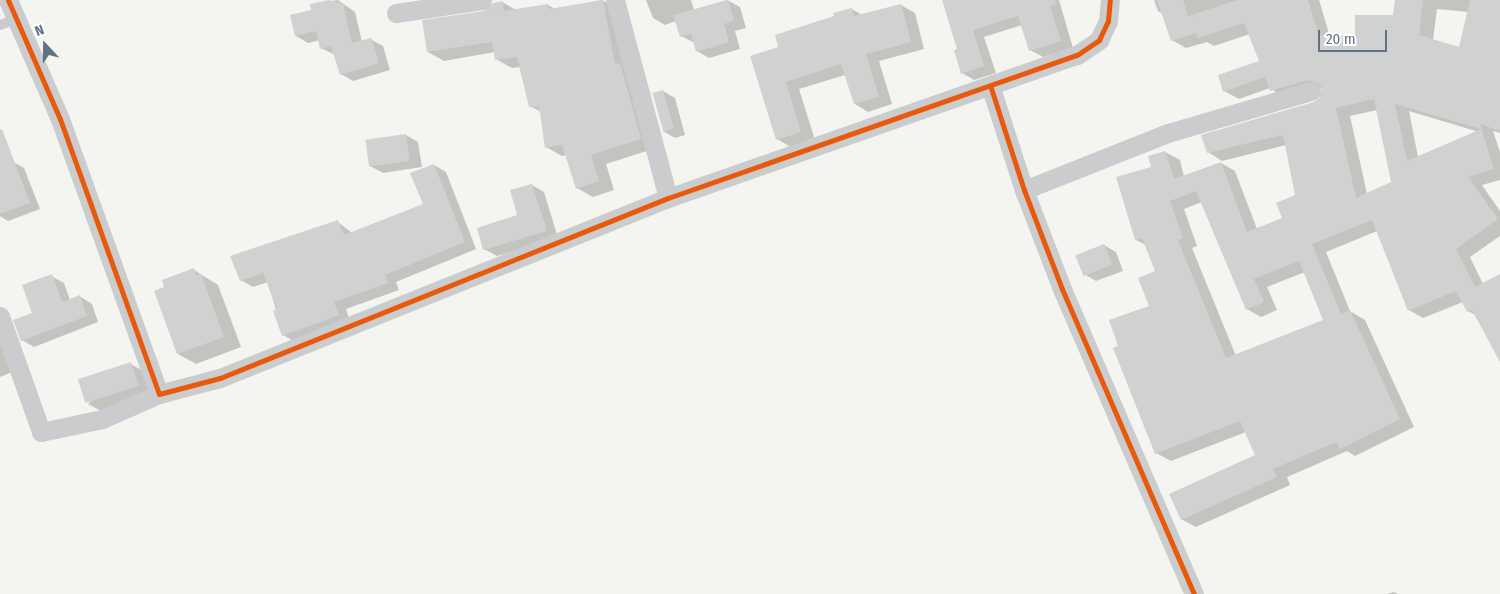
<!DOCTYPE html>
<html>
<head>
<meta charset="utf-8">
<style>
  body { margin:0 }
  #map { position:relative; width:1500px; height:594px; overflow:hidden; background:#f4f4f1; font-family:"Fira Sans Condensed",sans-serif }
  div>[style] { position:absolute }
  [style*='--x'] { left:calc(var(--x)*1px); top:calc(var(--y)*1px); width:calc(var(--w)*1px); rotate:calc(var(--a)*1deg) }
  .shadow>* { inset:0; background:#0003 }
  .building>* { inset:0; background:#d0d1d1; transform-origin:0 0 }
  .lane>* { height:10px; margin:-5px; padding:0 5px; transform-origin:5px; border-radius:5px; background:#cbcccd }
  .street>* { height:19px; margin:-9.5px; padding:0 9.5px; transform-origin:9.5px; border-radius:9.5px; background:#cbcccd }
  .cycleway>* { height:5px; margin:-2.5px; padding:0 2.5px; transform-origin:2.5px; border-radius:2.5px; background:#e8590c }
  span { translate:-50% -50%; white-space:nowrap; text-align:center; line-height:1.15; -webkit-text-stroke:5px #fff; paint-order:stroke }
  .north { position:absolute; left:20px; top:20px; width:50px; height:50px; -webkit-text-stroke:4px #fff; paint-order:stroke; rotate:339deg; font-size:14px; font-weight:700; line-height:20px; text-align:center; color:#627283 }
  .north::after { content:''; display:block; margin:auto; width:18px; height:22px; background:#627283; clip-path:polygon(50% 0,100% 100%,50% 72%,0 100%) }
  .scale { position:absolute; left:1318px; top:30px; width:69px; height:22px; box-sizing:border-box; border:2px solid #627283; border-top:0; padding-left:6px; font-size:15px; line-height:18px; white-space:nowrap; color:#627283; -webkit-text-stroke:4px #fff; paint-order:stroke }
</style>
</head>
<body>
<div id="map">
  <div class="shadow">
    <i style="clip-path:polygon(338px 0,355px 12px,362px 42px,370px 39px,383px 46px,390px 70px,353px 81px,341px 74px,335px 55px,321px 48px,320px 40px,308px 43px,296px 36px,312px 11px,311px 5px)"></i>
    <i style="clip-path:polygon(602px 0,618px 9px,656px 148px,606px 164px,614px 190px,593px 197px,577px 188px,567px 155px,562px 156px,546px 147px,541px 112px,530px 106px,526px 81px,522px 78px,520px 67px,512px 68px,496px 59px,495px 52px,444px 61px,428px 52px,502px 2px,516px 10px,548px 5px,555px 9px)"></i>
    <i style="clip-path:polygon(646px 0,691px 0,694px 10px,727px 0,740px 7px,746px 28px,735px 31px,740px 49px,709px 58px,697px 51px,695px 43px,681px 36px,676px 21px,665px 25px,653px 18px)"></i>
    <i style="clip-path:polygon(943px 0,1059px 0,1073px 48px,1043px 57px,1030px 50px,1022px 25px,984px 37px,996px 73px,974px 80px,962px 73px,959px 50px)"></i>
    <i style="clip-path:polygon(evenodd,1154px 0,1319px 0,1330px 37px,1356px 36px,1394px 16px,1396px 0,1500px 0,1500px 133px,1493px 131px,1500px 152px,1500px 180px,1482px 185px,1500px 211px,1500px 236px,1470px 257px,1483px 284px,1500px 276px,1500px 359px,1477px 316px,1468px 311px,1463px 302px,1423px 318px,1409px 310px,1377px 231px,1326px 252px,1350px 311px,1365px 320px,1414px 427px,1355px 456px,1347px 451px,1287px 477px,1290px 485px,1196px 527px,1181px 519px,1256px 456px,1246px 432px,1171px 461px,1156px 453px,1120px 347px,1150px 306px,1156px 272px,1146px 245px,1136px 240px,1153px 167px,1165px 152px,1180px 160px,1184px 177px,1221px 163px,1235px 171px,1257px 229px,1284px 219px,1297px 195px,1286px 145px,1222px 161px,1208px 152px,1315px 103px,1321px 99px,1323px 88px,1286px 99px,1270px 88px,1239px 99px,1224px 91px,1260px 62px,1250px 34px,1214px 46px,1207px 42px,1186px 48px,1172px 40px,1163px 14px,1158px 11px,1154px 0,1437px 9px,1468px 12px,1460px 48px,1433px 40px,1437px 9px,1154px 0,1377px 110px,1392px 183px,1367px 194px,1350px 116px,1377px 110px,1154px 0,1409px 111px,1479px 132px,1418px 157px,1409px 111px,1154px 0,1202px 202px,1247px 309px,1261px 317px,1277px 310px,1267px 287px,1305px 272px,1325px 321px,1236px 356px,1192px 248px,1197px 246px,1184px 209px,1202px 202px)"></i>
    <i style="clip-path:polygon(901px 5px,915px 13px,924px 49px,879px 61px,892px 104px,868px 112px,855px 104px,845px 75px,799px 89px,815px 140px,791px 147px,777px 139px,780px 48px,852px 9px,862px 15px)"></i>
    <i style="clip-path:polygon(663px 91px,675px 98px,685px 135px,675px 138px,663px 131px)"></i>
    <i style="clip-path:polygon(406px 135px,418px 142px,422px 167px,383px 173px,370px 166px)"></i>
    <i style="clip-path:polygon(13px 162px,24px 168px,40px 209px,8px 221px,0 216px,0 167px)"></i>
    <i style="clip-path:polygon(434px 165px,446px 172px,476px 249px,396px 282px,399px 290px,346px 309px,350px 322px,295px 342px,283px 335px,268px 282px,253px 287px,241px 280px,338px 222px,352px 233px,424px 205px)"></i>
    <i style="clip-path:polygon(532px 185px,544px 192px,558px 238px,497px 256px,484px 249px,519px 216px)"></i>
    <i style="clip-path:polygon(1104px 245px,1116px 252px,1123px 271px,1096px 281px,1084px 274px)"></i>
    <i style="clip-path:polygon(194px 270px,218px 285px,241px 347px,196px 364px,178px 354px)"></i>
    <i style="clip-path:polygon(51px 276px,64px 283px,70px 300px,79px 296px,92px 304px,98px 322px,34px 347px,22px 340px)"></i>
    <i style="clip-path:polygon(0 323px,17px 370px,0 377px)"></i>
    <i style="clip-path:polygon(131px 364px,143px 371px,151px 392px,101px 411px,88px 404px)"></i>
    <i style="clip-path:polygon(1394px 592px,1398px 594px,1387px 594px)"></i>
  </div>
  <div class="building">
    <i style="clip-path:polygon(329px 0,343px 4px,352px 43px,371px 38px,379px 63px,340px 75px,331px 46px,320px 49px,316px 31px,295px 36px,290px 15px,311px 10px,310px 4px)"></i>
    <i style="clip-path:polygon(603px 0,615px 64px,620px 63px,641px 139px,591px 155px,599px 181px,576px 189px,562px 145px,545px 148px,539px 106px,529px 107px,517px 57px,495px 60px,492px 42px,427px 52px,422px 20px,484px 11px,493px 3px,503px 1px,504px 11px,548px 4px,549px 9px)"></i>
    <i style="clip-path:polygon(728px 0,734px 21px,724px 24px,729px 42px,696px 52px,691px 34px,680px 37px,673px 15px)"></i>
    <i style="clip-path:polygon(942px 0,1055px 0,1056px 4px,1050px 6px,1061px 41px,1029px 51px,1018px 16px,973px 30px,984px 66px,961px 74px,954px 50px,957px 49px)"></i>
    <i style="clip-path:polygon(evenodd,1157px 0,1183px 0,1188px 16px,1237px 0,1308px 0,1319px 36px,1355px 35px,1355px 15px,1393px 15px,1395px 0,1423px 0,1419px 35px,1459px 47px,1470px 0,1500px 0,1500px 131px,1480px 124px,1494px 169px,1468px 177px,1498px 219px,1456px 249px,1475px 287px,1500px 274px,1500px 362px,1472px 310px,1467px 312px,1456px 291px,1408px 311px,1372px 220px,1312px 244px,1341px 314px,1350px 310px,1400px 419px,1340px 449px,1336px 442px,1273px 469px,1277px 477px,1181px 520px,1169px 494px,1255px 455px,1240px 421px,1155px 454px,1113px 348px,1118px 346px,1109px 320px,1149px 306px,1138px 278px,1155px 271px,1142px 238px,1135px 240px,1116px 177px,1151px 167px,1148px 156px,1165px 151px,1174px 179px,1221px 162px,1247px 232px,1282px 218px,1276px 203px,1295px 195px,1283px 135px,1207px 153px,1201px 135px,1314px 102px,1319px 98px,1322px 88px,1318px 83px,1308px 80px,1270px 91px,1265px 77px,1223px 92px,1218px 75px,1259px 61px,1244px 23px,1198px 38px,1196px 33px,1171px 41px,1157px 0,1374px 99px,1391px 182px,1356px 198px,1336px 108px,1374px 99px,1157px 0,1395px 104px,1481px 129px,1407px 161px,1395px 104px,1157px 0,1196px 191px,1246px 310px,1264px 302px,1254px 279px,1299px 261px,1323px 320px,1226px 358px,1178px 240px,1183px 238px,1170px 201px,1196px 191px)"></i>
    <i style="clip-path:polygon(901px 4px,911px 42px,866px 54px,879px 97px,854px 104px,841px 64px,786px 82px,801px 132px,776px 140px,750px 56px,778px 47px,775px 35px,834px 16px,833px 13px,852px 8px,854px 16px)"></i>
    <i style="left:663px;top:90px;width:40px;height:11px;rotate:74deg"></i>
    <i style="clip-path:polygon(2px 129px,30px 203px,0 214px,0 130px)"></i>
    <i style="left:406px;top:134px;width:27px;height:41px;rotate:82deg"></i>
    <i style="clip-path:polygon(434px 164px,465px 242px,385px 275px,388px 283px,334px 302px,339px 315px,282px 336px,273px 311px,277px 309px,263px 273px,240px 281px,230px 256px,338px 220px,344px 235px,423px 204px,410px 173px)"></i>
    <i style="clip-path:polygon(532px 184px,547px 231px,483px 250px,477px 228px,517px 215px,510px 190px)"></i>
    <i style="left:1104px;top:244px;width:22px;height:31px;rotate:68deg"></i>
    <i style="clip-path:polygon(194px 268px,196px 275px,201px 274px,224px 337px,177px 354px,154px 291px,164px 287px,162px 280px)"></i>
    <i style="clip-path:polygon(52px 274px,62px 302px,80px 295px,87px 316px,21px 341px,13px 320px,32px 313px,22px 285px)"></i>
    <i style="left:131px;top:362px;width:25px;height:56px;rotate:72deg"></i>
  </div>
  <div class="lane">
    <i style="--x:0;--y:25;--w:17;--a:-21"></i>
  </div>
  <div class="street">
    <i style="--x:8;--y:0;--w:130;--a:66.4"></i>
    <i style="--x:60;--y:119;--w:292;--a:70.2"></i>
    <i style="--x:159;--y:394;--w:63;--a:-14.7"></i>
    <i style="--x:220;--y:378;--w:483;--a:-21.9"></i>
    <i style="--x:668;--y:198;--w:433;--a:-19.3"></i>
    <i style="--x:1077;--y:55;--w:27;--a:-34"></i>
    <i style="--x:1099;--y:40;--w:21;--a:-65"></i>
    <i style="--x:1108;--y:21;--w:21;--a:-85"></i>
    <i style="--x:615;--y:0;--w:205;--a:75"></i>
    <i style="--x:396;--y:13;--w:87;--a:-8.6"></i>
    <i style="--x:991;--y:88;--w:107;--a:72.1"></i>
    <i style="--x:1024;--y:190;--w:106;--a:69"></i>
    <i style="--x:1062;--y:289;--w:332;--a:66.6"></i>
    <i style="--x:1024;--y:190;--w:155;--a:-21.6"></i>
    <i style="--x:1168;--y:133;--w:149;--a:-16.4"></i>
    <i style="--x:0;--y:316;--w:123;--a:70.5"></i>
    <i style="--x:41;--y:432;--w:62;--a:-12"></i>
    <i style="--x:102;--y:419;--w:62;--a:-23.7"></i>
  </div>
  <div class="cycleway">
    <i style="--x:8;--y:0;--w:130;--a:66.4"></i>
    <i style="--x:60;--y:119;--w:292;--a:70.2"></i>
    <i style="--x:159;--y:394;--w:63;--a:-14.7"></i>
    <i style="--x:220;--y:378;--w:483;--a:-21.9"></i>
    <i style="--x:668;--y:198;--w:433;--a:-19.3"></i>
    <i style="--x:1077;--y:55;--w:27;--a:-34"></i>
    <i style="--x:1099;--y:40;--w:21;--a:-65"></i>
    <i style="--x:1108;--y:21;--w:21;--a:-85"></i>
    <i style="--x:991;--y:88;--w:107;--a:72.1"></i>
    <i style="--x:1024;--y:190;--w:106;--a:69"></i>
    <i style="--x:1062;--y:289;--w:332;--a:66.6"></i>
  </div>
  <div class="north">N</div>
  <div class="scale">20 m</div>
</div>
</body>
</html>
